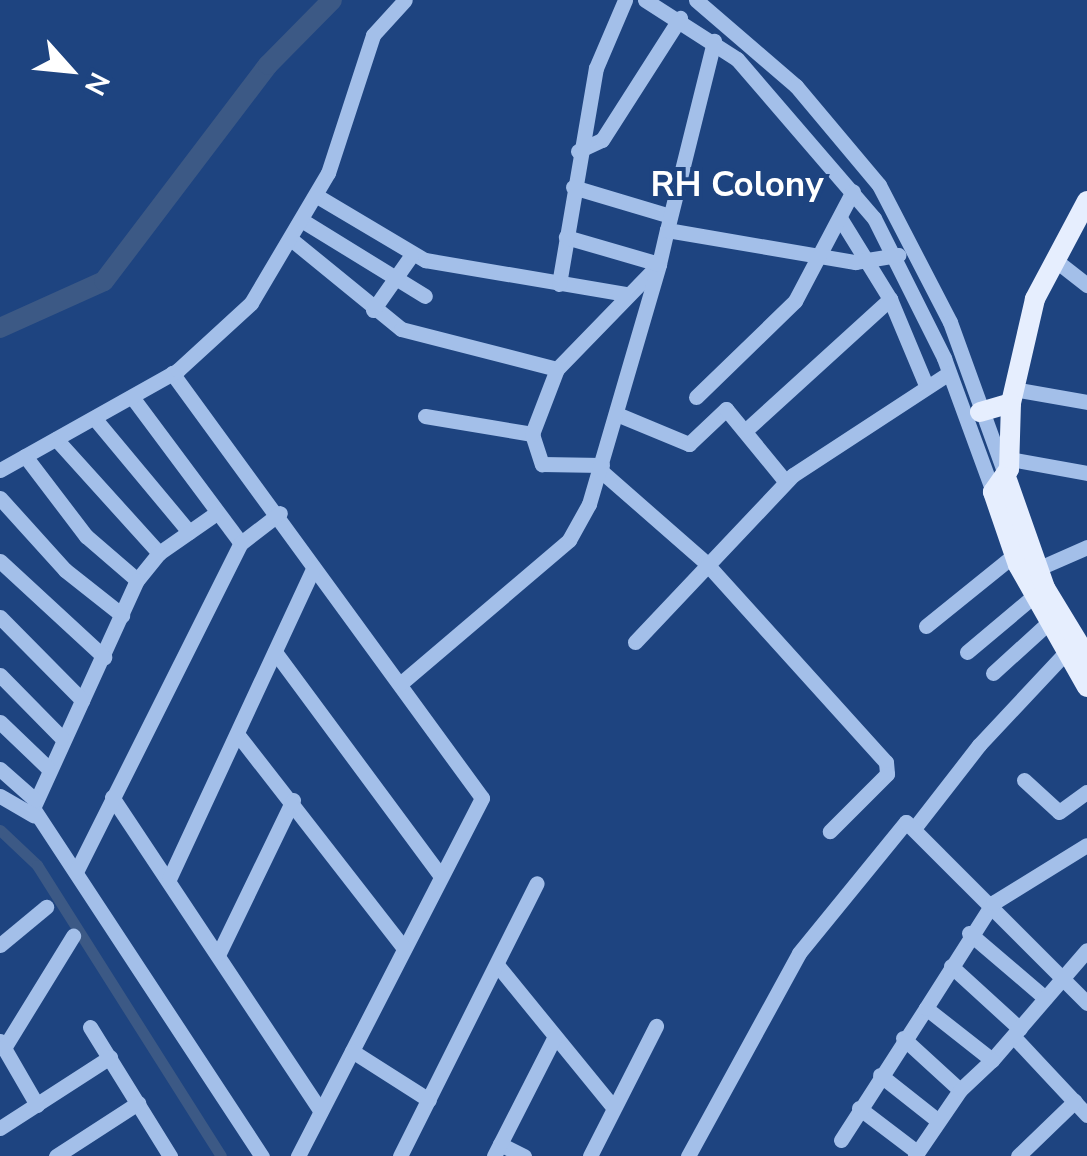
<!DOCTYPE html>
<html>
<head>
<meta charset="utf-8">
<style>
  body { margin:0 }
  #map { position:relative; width:1087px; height:1156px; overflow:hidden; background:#1e4480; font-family:"Nunito Sans",sans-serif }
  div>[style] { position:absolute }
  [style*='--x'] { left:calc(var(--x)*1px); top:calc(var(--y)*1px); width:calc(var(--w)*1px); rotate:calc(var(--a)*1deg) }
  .canal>* { height:11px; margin:-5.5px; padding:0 5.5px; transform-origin:5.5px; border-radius:5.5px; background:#3c5985 }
  .river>* { height:20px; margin:-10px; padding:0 10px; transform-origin:10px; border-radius:10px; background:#3c5985 }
  .minor>* { height:15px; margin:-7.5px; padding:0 7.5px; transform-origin:7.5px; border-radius:7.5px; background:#a3bfe9 }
  .major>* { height:20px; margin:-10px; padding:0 10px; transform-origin:10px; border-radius:10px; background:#e6eefe }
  span { translate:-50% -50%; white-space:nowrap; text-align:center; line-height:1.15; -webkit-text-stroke:8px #1e4480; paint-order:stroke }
  .neighbourhood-label { font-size:35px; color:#fff; font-weight:700 }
  .north { position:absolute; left:20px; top:20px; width:100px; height:100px; -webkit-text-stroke:8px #1e4480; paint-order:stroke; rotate:117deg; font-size:28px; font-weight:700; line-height:40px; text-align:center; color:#fff }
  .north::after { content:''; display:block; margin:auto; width:35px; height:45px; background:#fff; clip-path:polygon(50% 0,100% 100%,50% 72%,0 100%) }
</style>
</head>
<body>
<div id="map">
  <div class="canal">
    <i style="--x:0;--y:830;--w:51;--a:43.4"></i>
    <i style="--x:37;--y:865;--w:344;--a:57.7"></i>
  </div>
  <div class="river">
    <i style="--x:0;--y:328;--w:114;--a:-24.3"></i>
    <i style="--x:104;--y:281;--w:271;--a:-52.8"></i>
    <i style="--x:268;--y:65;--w:91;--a:-45.4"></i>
  </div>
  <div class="minor">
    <i style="--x:645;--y:0;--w:109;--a:32.7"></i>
    <i style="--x:737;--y:59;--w:210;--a:49.3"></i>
    <i style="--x:874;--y:218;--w:157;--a:63.4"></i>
    <i style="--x:944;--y:358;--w:143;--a:69.9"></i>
    <i style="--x:696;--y:0;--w:132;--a:40.7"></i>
    <i style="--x:796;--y:86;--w:129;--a:50"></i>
    <i style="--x:879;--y:185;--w:154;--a:62.6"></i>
    <i style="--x:950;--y:322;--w:165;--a:70.1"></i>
    <i style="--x:578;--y:151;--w:26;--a:-25"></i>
    <i style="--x:602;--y:140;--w:145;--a:-57.4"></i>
    <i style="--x:573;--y:187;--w:101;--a:16.6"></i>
    <i style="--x:317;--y:196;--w:126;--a:30.7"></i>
    <i style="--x:425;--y:260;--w:203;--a:9.6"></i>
    <i style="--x:840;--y:218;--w:95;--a:58.3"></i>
    <i style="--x:890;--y:299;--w:93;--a:67.3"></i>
    <i style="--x:303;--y:221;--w:143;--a:31.6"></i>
    <i style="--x:667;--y:230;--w:195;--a:-76"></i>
    <i style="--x:292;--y:240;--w:141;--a:39.2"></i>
    <i style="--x:401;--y:329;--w:161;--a:14.4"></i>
    <i style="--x:557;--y:369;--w:146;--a:-45.8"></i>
    <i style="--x:659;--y:264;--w:35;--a:-77"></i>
    <i style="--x:667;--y:230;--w:191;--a:9.7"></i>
    <i style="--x:855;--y:262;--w:44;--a:-9.2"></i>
    <i style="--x:1055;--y:260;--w:41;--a:38"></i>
    <i style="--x:559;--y:284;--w:219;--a:-80.3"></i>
    <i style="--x:596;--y:68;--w:74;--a:-66.9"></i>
    <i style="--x:373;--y:310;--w:66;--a:-54.9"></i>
    <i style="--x:172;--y:373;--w:526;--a:53.89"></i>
    <i style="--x:482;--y:798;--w:403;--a:117.2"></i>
    <i style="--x:1014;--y:389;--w:74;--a:10.1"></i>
    <i style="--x:132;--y:397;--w:182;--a:53.3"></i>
    <i style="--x:696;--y:397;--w:138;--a:-44.1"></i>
    <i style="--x:795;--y:301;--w:124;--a:-62.2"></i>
    <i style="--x:619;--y:415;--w:76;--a:22.5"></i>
    <i style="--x:689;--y:444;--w:51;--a:-43.4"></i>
    <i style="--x:726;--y:409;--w:94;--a:50.6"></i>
    <i style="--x:425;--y:416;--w:109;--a:9.5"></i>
    <i style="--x:532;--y:434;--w:32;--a:72"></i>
    <i style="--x:542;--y:464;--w:60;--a:1"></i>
    <i style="--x:95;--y:419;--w:147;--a:50.2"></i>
    <i style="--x:746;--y:430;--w:195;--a:-42.3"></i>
    <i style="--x:532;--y:434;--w:70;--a:-69"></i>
    <i style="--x:56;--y:439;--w:154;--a:47.9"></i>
    <i style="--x:25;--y:456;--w:101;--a:52.7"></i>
    <i style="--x:86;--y:536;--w:67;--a:40.8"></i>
    <i style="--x:1010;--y:459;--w:78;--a:10.3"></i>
    <i style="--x:0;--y:470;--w:204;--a:-29.3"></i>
    <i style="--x:178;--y:370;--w:99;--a:-42.5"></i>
    <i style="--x:251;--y:303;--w:151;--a:-59.4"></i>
    <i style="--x:328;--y:173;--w:145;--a:-71.9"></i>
    <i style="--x:373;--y:35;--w:47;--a:-47.6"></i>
    <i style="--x:601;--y:471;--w:138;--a:41.2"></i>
    <i style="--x:705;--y:562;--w:270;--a:47.9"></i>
    <i style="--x:886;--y:762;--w:12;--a:85"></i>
    <i style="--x:887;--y:774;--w:81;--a:135"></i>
    <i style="--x:0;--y:498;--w:97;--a:47.9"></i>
    <i style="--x:65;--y:570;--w:73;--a:38.3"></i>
    <i style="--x:215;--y:514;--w:68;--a:145.1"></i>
    <i style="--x:159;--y:553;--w:35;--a:129"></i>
    <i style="--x:137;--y:580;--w:251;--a:114.5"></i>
    <i style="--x:33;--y:808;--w:417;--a:56.7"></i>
    <i style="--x:0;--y:561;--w:142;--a:42.7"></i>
    <i style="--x:1037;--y:569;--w:55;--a:-23.7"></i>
    <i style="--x:0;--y:617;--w:117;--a:45.3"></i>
    <i style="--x:926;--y:626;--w:113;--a:-38.9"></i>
    <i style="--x:635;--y:642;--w:230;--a:-46.6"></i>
    <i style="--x:793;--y:475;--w:186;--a:-33.2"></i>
    <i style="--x:275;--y:652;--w:279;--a:53.5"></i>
    <i style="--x:967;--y:652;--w:89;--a:-40"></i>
    <i style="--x:993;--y:673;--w:76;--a:-42.3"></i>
    <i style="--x:0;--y:675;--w:88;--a:45.5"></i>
    <i style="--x:400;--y:684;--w:222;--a:-40.4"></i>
    <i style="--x:569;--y:540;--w:41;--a:-60.9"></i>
    <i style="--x:589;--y:504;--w:250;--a:-73.7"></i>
    <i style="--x:659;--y:264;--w:97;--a:-163.8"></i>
    <i style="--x:0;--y:722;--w:65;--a:43.8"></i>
    <i style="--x:238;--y:735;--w:270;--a:52.1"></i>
    <i style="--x:0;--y:769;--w:47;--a:41.5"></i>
    <i style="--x:1024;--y:780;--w:47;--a:42.4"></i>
    <i style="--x:1059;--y:812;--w:34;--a:-36"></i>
    <i style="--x:0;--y:796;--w:39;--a:30"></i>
    <i style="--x:112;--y:797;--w:377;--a:56.4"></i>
    <i style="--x:916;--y:826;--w:103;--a:-52.1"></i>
    <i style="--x:979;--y:745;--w:127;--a:-46.9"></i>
    <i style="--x:76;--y:872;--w:368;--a:-63.4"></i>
    <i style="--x:241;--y:543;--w:49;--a:-37.6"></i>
    <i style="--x:169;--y:879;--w:342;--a:-65.1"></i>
    <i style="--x:969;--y:933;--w:100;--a:40.5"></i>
    <i style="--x:0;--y:945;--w:60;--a:-39.6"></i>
    <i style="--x:219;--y:953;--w:170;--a:-64.2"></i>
    <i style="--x:498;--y:966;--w:182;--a:50.8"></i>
    <i style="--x:951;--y:966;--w:93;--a:42.4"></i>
    <i style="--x:90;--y:1027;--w:152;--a:58.2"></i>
    <i style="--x:1014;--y:1037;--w:107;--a:46.9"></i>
    <i style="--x:903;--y:1038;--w:77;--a:42.4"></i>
    <i style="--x:0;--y:1041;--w:74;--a:60"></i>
    <i style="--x:4;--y:1048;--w:132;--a:-58.4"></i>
    <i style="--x:352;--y:1051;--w:91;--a:32.5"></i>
    <i style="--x:992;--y:1060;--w:145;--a:-49.2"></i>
    <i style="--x:880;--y:1075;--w:73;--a:38.3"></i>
    <i style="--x:859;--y:1108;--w:73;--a:37.2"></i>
    <i style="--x:0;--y:1128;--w:131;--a:-32.8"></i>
    <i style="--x:841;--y:1140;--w:157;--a:-57.2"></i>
    <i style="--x:500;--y:1144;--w:27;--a:27"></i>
    <i style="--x:56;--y:1156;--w:98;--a:-32.9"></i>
    <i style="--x:400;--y:1156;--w:305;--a:-63.4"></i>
    <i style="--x:494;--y:1156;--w:132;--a:-63"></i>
    <i style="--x:590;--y:1156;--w:146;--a:-63.1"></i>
    <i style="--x:688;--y:1156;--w:231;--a:-61.3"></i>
    <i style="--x:799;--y:953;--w:169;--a:-50.8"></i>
    <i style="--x:906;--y:822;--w:256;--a:45"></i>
    <i style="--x:915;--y:1156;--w:80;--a:-55.7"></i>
    <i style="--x:960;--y:1090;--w:44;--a:-43.2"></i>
    <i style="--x:992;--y:1060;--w:84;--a:-141.8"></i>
    <i style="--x:926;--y:1008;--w:125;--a:-57.5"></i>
    <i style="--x:993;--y:903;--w:110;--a:-31.7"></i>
    <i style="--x:1018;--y:1156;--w:79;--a:-44"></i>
  </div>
  <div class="major">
    <i style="--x:1087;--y:201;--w:111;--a:118"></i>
    <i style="--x:1035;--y:299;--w:107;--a:103"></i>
    <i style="--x:1011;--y:403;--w:66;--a:91.7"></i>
    <i style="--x:1009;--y:469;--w:28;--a:125"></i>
    <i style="--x:993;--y:492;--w:77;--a:71.1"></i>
    <i style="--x:1018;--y:565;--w:140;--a:60.5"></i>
    <i style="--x:980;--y:412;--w:32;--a:-16"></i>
    <i style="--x:1006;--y:477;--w:118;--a:70.6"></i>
    <i style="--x:1045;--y:588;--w:81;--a:58.7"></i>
  </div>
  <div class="neighbourhood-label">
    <span style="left:737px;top:185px">RH Colony</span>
  </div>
  <div class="north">N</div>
</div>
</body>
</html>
